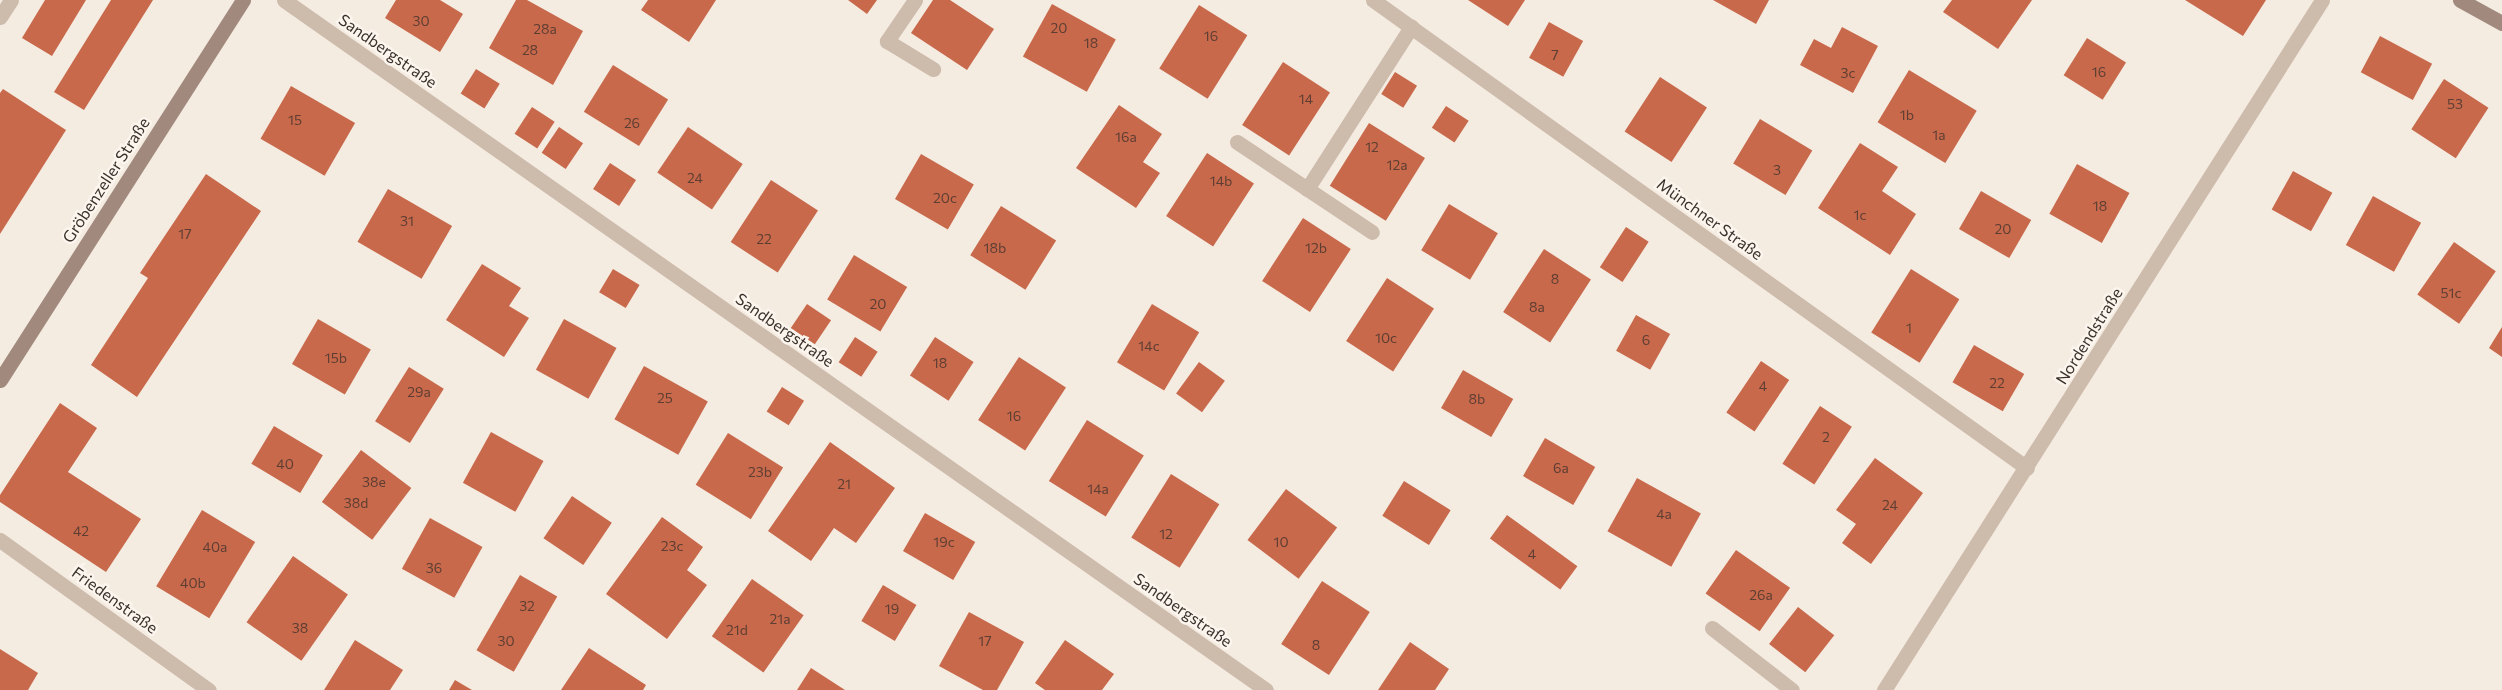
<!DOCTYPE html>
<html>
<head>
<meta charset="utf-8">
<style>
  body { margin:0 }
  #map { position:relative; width:2502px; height:690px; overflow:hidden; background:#f4ebe1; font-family:Commissioner,sans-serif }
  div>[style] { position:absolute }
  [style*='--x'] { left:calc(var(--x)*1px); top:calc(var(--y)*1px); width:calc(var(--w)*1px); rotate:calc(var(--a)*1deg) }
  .building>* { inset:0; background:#c8694b; transform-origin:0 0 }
  .lane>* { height:15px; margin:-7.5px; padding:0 7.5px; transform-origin:7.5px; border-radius:7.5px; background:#cdbbac }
  .street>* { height:15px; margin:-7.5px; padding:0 7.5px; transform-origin:7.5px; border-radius:7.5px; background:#cdbbac }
  .secondary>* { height:15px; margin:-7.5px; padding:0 7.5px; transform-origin:7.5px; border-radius:7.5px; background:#a18a7d }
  span { translate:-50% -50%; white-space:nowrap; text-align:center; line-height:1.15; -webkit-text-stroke:5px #fbf5ee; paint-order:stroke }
  .number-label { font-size:14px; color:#5e3e33 }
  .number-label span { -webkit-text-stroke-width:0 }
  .street-label { font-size:16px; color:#3b302b }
</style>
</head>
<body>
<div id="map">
  <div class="building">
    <i style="clip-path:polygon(45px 0,86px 0,52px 56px,22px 38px)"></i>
    <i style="clip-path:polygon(111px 0,153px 0,84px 110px,54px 92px)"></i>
    <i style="clip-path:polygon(396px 0,440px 0,463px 14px,440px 52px,385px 18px)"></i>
    <i style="clip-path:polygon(516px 0,527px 0,583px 31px,553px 85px,489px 48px)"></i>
    <i style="clip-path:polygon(648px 0,716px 0,689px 42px,641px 10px)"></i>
    <i style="clip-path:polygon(848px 0,877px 0,867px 14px)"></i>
    <i style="clip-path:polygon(933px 0,950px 0,994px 29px,967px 70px,911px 33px)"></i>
    <i style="clip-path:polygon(1468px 0,1525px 0,1508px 26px)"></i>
    <i style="clip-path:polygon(1713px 0,1769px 0,1756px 24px)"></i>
    <i style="clip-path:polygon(1952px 0,2032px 0,1998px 49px,1943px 12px)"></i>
    <i style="clip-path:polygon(2185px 0,2266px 0,2243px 36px)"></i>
    <i style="left:1052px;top:4px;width:73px;height:60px;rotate:29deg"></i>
    <i style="left:1199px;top:5px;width:57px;height:75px;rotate:32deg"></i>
    <i style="left:1549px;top:22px;width:39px;height:41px;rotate:29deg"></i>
    <i style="clip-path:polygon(1842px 27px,1878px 46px,1853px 93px,1800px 65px,1814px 39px,1831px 48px)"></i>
    <i style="left:2380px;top:36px;width:59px;height:41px;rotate:28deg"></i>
    <i style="left:2087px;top:38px;width:46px;height:44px;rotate:32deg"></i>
    <i style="left:1283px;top:62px;width:56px;height:75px;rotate:33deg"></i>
    <i style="left:613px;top:65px;width:65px;height:55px;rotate:32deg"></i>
    <i style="left:476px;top:69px;width:28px;height:29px;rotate:32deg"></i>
    <i style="left:1909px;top:70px;width:79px;height:61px;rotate:31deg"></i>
    <i style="left:1395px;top:72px;width:26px;height:26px;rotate:32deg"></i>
    <i style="left:1660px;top:77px;width:56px;height:65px;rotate:33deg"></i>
    <i style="left:2444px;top:79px;width:53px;height:60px;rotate:33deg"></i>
    <i style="left:291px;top:86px;width:74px;height:61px;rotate:30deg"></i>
    <i style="clip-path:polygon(3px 89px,66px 130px,0 234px,0 93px)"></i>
    <i style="clip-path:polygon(1119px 105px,1162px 134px,1143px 162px,1160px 173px,1136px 208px,1076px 168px)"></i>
    <i style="left:1446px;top:106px;width:27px;height:26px;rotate:33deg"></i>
    <i style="left:532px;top:107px;width:27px;height:32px;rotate:33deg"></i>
    <i style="left:1760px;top:119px;width:61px;height:52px;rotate:31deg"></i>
    <i style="left:1369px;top:123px;width:66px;height:74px;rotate:32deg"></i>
    <i style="left:559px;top:127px;width:29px;height:31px;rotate:34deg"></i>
    <i style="left:688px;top:127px;width:66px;height:55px;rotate:34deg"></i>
    <i style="clip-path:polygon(1860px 143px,1898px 167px,1882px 191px,1916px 214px,1890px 255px,1818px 208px)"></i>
    <i style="left:1207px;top:153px;width:56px;height:75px;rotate:33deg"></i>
    <i style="left:921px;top:154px;width:61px;height:52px;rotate:30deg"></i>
    <i style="left:610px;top:163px;width:31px;height:31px;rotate:33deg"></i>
    <i style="left:2077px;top:164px;width:60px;height:57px;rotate:29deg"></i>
    <i style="left:2293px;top:171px;width:45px;height:44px;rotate:29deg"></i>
    <i style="clip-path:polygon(206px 174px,261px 211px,137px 397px,91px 365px,148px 278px,140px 273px)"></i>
    <i style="left:771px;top:180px;width:56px;height:74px;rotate:33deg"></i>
    <i style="left:388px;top:189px;width:74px;height:61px;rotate:30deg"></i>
    <i style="left:1981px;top:191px;width:58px;height:44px;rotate:30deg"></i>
    <i style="left:2373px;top:196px;width:55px;height:56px;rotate:29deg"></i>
    <i style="left:1449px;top:204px;width:57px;height:54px;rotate:31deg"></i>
    <i style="left:1001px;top:206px;width:65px;height:58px;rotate:32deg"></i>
    <i style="left:1303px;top:218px;width:57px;height:75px;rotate:33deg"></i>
    <i style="left:1626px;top:227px;width:27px;height:48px;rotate:33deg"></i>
    <i style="left:2454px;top:242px;width:51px;height:64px;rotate:35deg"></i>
    <i style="left:1544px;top:249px;width:56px;height:75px;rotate:33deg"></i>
    <i style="left:854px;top:255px;width:62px;height:52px;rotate:31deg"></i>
    <i style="clip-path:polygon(482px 264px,521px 288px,509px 306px,529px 318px,504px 357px,446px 320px)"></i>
    <i style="left:613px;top:269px;width:31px;height:27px;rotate:31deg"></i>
    <i style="left:1911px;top:269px;width:57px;height:75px;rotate:32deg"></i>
    <i style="left:1387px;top:278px;width:56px;height:75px;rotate:33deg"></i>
    <i style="left:807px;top:304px;width:29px;height:29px;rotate:34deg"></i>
    <i style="left:1152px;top:304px;width:55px;height:68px;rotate:31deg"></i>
    <i style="left:1636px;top:315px;width:39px;height:41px;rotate:29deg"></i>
    <i style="left:318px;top:319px;width:61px;height:52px;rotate:30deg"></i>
    <i style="left:564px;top:319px;width:60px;height:58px;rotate:29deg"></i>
    <i style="clip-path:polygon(2502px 327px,2502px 357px,2489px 348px)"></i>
    <i style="left:855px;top:337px;width:27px;height:30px;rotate:33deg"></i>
    <i style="left:935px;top:337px;width:46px;height:46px;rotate:33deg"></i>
    <i style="left:1974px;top:345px;width:58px;height:43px;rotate:30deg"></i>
    <i style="left:1019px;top:357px;width:56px;height:75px;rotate:33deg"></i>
    <i style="left:1761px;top:361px;width:34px;height:62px;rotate:34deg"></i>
    <i style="left:1199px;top:362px;width:32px;height:39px;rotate:36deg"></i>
    <i style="left:644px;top:366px;width:73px;height:61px;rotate:29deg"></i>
    <i style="left:409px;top:367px;width:41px;height:64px;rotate:32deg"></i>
    <i style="left:1463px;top:370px;width:58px;height:44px;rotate:30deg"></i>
    <i style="left:782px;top:387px;width:26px;height:29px;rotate:32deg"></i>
    <i style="clip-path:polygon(60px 403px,97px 428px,68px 472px,141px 519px,106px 572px,0 502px,0 495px)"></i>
    <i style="left:1820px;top:406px;width:38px;height:69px;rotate:33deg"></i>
    <i style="left:1087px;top:420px;width:67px;height:72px;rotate:32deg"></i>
    <i style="left:274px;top:426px;width:57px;height:44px;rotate:31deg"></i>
    <i style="left:491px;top:432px;width:60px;height:58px;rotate:29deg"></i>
    <i style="left:728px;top:433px;width:65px;height:61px;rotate:32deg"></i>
    <i style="left:1545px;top:438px;width:58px;height:44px;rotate:30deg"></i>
    <i style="clip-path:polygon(830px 442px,895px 488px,856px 543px,834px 528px,811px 561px,768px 531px)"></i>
    <i style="left:361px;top:450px;width:63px;height:65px;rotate:37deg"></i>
    <i style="clip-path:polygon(1875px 458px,1923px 493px,1871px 564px,1842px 543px,1856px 524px,1836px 510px)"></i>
    <i style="left:1171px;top:474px;width:57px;height:75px;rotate:32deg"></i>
    <i style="left:1637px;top:478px;width:73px;height:61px;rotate:29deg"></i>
    <i style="left:1404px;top:481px;width:55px;height:41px;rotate:32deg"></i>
    <i style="left:1286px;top:489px;width:64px;height:64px;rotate:37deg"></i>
    <i style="left:572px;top:496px;width:48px;height:51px;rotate:34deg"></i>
    <i style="left:202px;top:510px;width:62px;height:89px;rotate:31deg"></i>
    <i style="left:925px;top:513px;width:58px;height:44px;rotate:30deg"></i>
    <i style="left:1507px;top:515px;width:87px;height:29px;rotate:36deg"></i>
    <i style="clip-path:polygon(662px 517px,703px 547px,687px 570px,707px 585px,667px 639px,606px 594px)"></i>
    <i style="left:430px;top:518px;width:60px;height:58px;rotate:29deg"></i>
    <i style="left:1736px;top:550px;width:66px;height:53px;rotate:35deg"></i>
    <i style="left:293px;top:556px;width:67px;height:81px;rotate:35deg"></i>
    <i style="left:520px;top:575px;width:43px;height:87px;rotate:30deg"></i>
    <i style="left:752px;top:579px;width:63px;height:70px;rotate:35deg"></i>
    <i style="left:1322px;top:581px;width:57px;height:75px;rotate:33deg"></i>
    <i style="left:883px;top:585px;width:39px;height:42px;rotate:31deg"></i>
    <i style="left:1798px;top:607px;width:46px;height:47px;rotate:38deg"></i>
    <i style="clip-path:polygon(969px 612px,1024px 642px,997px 690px,983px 690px,939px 666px)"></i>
    <i style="clip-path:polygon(355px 640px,403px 670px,390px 690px,324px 690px)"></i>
    <i style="clip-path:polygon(1065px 640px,1114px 674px,1102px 690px,1045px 690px,1035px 683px)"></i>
    <i style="clip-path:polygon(1410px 642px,1449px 669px,1435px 690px,1378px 690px)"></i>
    <i style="clip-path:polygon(589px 648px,646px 685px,643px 690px,561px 690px)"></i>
    <i style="clip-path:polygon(0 649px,38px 673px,28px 690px,0 690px)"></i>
    <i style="clip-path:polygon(811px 668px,845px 690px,797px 690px)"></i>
    <i style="clip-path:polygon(455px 680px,472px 690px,449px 690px)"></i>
  </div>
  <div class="lane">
    <i style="--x:915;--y:0;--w:50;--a:124.3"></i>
    <i style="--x:887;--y:41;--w:54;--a:31.3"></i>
    <i style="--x:1237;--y:142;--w:162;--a:33.7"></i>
    <i style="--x:1307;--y:189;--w:193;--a:-57.3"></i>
    <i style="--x:1712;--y:628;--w:101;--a:37.8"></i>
  </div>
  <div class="street">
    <i style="--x:284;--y:0;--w:1200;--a:35.09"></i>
    <i style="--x:1373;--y:0;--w:804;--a:35.59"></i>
    <i style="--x:0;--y:17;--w:20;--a:-57"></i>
    <i style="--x:0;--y:540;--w:257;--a:35.7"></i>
    <i style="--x:1884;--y:690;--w:817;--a:-57.59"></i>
  </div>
  <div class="secondary">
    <i style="--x:2460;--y:0;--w:48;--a:28.7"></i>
    <i style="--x:0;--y:380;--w:451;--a:-57.4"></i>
  </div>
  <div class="number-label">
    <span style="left:421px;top:21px">30</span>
    <span style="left:1059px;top:28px">20</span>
    <span style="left:545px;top:29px">28a</span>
    <span style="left:1211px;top:36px">16</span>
    <span style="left:1091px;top:43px">18</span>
    <span style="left:530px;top:50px">28</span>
    <span style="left:1555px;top:55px">7</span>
    <span style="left:2099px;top:72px">16</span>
    <span style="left:1848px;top:73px">3c</span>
    <span style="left:1306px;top:99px">14</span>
    <span style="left:2455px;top:104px">53</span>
    <span style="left:1907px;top:115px">1b</span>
    <span style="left:295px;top:120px">15</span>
    <span style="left:632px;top:123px">26</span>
    <span style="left:1939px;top:135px">1a</span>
    <span style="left:1126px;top:137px">16a</span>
    <span style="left:1372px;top:147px">12</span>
    <span style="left:1397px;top:165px">12a</span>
    <span style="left:1777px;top:170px">3</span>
    <span style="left:695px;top:178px">24</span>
    <span style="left:1221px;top:181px">14b</span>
    <span style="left:945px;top:198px">20c</span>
    <span style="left:2100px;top:206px">18</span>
    <span style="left:1860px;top:215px">1c</span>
    <span style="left:407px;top:221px">31</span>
    <span style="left:2003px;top:229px">20</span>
    <span style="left:185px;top:234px">17</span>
    <span style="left:764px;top:239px">22</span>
    <span style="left:995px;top:248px">18b</span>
    <span style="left:1316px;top:248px">12b</span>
    <span style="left:1555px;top:279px">8</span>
    <span style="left:2451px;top:293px">51c</span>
    <span style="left:878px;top:304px">20</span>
    <span style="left:1537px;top:307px">8a</span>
    <span style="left:1909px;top:328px">1</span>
    <span style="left:1386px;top:338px">10c</span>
    <span style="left:1646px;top:340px">6</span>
    <span style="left:1149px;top:346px">14c</span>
    <span style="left:336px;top:358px">15b</span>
    <span style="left:940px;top:363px">18</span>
    <span style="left:1997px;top:383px">22</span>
    <span style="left:1763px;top:386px">4</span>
    <span style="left:419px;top:392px">29a</span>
    <span style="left:665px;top:398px">25</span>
    <span style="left:1477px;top:399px">8b</span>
    <span style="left:1014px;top:416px">16</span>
    <span style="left:1826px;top:437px">2</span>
    <span style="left:285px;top:464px">40</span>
    <span style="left:1561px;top:468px">6a</span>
    <span style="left:760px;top:472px">23b</span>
    <span style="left:374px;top:482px">38e</span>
    <span style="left:844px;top:484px">21</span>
    <span style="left:1098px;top:489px">14a</span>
    <span style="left:356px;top:503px">38d</span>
    <span style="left:1890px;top:505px">24</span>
    <span style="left:1664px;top:514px">4a</span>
    <span style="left:81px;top:531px">42</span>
    <span style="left:1166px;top:534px">12</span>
    <span style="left:944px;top:542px">19c</span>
    <span style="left:1281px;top:542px">10</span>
    <span style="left:672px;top:546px">23c</span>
    <span style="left:215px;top:547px">40a</span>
    <span style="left:1532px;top:554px">4</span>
    <span style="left:434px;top:568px">36</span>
    <span style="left:193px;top:583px">40b</span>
    <span style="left:1761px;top:595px">26a</span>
    <span style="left:527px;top:606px">32</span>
    <span style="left:892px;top:609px">19</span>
    <span style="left:780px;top:619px">21a</span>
    <span style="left:300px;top:628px">38</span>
    <span style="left:737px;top:630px">21d</span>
    <span style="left:506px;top:641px">30</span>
    <span style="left:985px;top:641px">17</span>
    <span style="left:1316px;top:645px">8</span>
  </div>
  <div class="street-label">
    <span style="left:388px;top:51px;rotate:35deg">Sandbergstraße</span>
    <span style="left:106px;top:180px;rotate:-57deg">Gröbenzeller Straße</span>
    <span style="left:1710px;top:219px;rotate:36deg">Münchner Straße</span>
    <span style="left:785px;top:330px;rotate:35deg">Sandbergstraße</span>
    <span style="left:2089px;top:336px;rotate:-58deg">Nordendstraße</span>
    <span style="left:115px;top:600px;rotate:36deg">Friedenstraße</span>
    <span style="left:1183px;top:610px;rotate:35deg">Sandbergstraße</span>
  </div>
</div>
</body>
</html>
